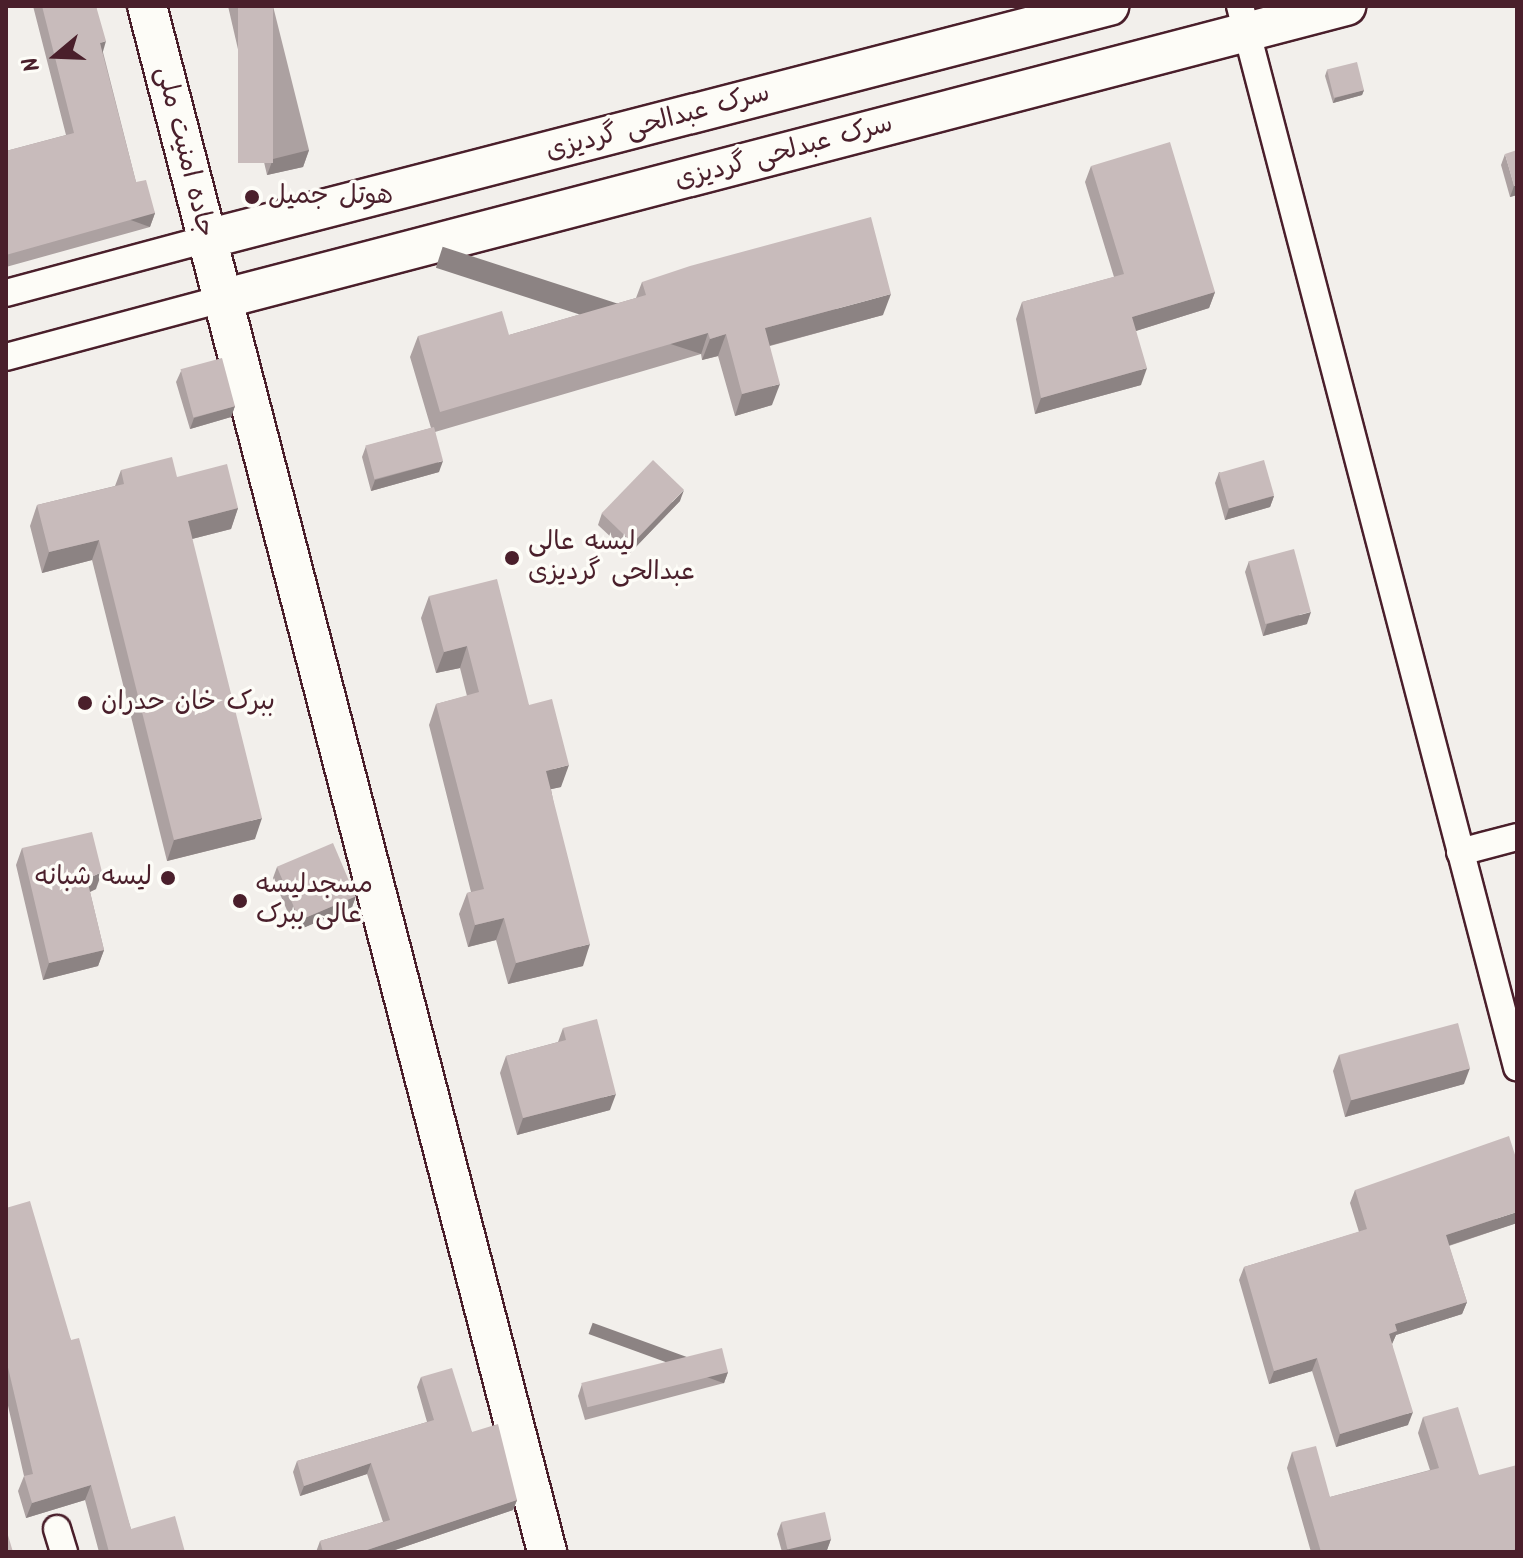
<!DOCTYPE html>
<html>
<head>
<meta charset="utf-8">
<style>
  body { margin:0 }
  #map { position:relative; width:1523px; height:1558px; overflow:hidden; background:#f2efeb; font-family:Kalam,"Playpen Sans Arabic",sans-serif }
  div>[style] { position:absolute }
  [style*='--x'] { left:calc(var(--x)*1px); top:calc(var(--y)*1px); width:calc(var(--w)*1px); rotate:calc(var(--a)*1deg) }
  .roads { filter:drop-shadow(2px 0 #4a1f2b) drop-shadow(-2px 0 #4a1f2b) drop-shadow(0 2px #4a1f2b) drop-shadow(0 -2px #4a1f2b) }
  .street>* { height:26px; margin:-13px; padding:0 13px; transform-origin:13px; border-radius:13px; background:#fdfcf7 }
  .secondary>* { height:38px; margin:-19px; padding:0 19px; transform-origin:19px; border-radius:19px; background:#fdfcf7 }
  .wall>* { inset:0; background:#aca1a1 }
  .shaded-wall>* { inset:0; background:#8c8383; transform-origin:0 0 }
  .building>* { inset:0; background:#c8bbbb; transform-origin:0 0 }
  .dots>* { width:22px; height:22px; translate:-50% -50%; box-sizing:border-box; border:4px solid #fdfcf7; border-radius:50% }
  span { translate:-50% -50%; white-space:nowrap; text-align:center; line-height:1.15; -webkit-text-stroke:7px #fdfcf7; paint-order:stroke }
  .street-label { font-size:26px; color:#4a1f2b }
  .poi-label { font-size:26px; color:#4a1f2b }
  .left { translate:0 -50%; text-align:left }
  .right { translate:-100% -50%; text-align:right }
  .frame { position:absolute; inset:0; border:8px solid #4a1f2b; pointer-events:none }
  .north { position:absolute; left:16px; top:16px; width:80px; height:80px; -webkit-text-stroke:6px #fdfcf7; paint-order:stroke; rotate:251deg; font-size:22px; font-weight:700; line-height:32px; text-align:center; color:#4a1f2b }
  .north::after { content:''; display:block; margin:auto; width:28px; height:36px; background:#4a1f2b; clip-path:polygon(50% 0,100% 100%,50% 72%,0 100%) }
</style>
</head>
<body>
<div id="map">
  <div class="roads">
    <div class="street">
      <i style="--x:1240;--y:6;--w:1097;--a:75.37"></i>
      <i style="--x:6;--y:293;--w:208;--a:-15"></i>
      <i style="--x:6;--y:357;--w:224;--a:-15"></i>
      <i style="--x:1460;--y:852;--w:59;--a:-14.7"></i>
      <i style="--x:57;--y:1529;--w:24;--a:73"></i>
    </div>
    <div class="secondary">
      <i style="--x:147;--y:6;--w:1597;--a:75.49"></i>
      <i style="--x:207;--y:239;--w:932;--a:-14.48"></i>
      <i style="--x:222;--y:299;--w:1162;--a:-14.61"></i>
    </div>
  </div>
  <div class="wall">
    <i style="clip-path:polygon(33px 6px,96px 6px,103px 52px,136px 182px,155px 213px,150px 227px,6px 267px,6px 151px,66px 135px)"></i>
    <i style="clip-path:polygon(228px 6px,273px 6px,309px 150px,303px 167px,267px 175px)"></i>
    <i style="clip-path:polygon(1327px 70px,1364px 90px,1362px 95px,1333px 103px,1325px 76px)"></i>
    <i style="clip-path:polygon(1505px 154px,1517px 195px,1510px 197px,1501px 165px)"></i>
    <i style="clip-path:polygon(1091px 166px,1215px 292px,1209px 308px,1136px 331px,1141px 385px,1035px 414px,1016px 319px,1022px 302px,1114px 277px,1085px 182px)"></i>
    <i style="clip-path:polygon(642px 282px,883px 315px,770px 346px,772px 405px,735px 416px,718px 356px,702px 360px,701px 354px,435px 432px,439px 472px,371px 491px,362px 457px,366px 446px,431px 428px,410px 357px,418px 336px,509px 335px,636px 298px)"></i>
    <i style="clip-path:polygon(181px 371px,235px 406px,231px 417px,190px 429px,176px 382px)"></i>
    <i style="clip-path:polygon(121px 470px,177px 477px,238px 508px,231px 529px,192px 539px,255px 839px,167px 861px,92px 560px,42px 573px,30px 526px,37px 505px,115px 486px)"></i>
    <i style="clip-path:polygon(1219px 472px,1274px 496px,1270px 507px,1225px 520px,1215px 483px)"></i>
    <i style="clip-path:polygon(680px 501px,629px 554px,598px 525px,602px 513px)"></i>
    <i style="clip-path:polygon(1249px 561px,1307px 624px,1263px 636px,1245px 572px)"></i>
    <i style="clip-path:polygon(429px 596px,529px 705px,561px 787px,551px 789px,583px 966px,508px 984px,496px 940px,468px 947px,459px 914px,467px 893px,471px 892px,429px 725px,436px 704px,467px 696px,460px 668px,436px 673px,421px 618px)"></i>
    <i style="clip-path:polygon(22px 848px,96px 889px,90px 892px,104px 950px,98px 966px,43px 980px,16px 865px)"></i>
    <i style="clip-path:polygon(277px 867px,356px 896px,352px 907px,296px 931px,273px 878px)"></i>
    <i style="clip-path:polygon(563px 1028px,610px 1110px,517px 1135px,500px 1073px,506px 1056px,558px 1042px)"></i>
    <i style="clip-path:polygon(1339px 1055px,1464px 1084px,1345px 1117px,1333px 1071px)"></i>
    <i style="clip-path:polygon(1355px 1190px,1517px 1223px,1449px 1246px,1467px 1302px,1462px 1314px,1396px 1335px,1392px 1344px,1408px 1425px,1336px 1447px,1312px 1371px,1269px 1384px,1239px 1280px,1244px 1267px,1359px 1232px,1350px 1203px)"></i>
    <i style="clip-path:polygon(6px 1208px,71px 1340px,131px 1529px,185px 1552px,99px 1552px,85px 1500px,26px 1518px,18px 1491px,24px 1476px,6px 1397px)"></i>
    <i style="clip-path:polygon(728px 1372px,724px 1383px,585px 1420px,578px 1396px,582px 1384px)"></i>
    <i style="clip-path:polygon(421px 1377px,472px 1432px,517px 1500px,513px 1510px,389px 1552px,316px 1552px,320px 1541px,383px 1522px,367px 1474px,300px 1496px,293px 1472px,297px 1461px,427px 1422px,417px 1387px)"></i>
    <i style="clip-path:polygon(1423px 1417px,1479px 1475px,1517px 1552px,1311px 1552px,1287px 1468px,1292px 1452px,1330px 1497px,1430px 1470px,1418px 1433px)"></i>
    <i style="clip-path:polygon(781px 1523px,831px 1539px,827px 1550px,819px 1552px,782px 1552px,777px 1534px)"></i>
  </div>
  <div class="shaded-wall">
    <i style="clip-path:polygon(106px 41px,102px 55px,100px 43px)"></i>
    <i style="clip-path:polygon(1364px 90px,1362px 95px,1333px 103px,1335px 98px)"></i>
    <i style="clip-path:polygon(309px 150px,303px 167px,267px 175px,273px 159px)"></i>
    <i style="clip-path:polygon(1517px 185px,1517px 195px,1510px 197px,1514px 186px)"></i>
    <i style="left:155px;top:213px;width:15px;height:155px;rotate:110deg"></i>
    <i style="clip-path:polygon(1215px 292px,1209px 308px,1126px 334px,1132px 317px)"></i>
    <i style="clip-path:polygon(891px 294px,883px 315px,757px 349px,765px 328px)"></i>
    <i style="left:708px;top:333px;width:22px;height:279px;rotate:108deg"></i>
    <i style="clip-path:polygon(726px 334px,718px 356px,702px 360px,710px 339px)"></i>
    <i style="clip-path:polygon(1147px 368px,1141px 385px,1035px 414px,1041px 398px)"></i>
    <i style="clip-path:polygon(780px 384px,772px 405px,735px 416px,742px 394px)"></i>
    <i style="clip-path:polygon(235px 406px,231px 417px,190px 429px,194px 418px)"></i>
    <i style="clip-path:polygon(443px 461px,439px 472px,371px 491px,375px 480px)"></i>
    <i style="clip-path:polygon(684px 490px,680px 501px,629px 554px,633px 543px)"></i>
    <i style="clip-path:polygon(1274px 496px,1270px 507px,1225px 520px,1229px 508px)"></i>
    <i style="clip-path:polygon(238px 508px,231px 529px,180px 542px,188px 521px)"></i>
    <i style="clip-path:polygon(99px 540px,92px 560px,42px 573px,49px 552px)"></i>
    <i style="clip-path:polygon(1311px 612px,1307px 624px,1263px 636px,1267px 624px)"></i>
    <i style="clip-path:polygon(467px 646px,460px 668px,436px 673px,444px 652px)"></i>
    <i style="clip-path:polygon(569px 765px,561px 787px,538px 792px,546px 771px)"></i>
    <i style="clip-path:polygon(262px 818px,255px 839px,167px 861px,174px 840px)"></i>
    <i style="clip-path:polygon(102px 872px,96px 889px,81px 896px,87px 879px)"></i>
    <i style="clip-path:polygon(356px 896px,352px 907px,296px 931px,300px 920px)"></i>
    <i style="clip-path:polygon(504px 918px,496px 940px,468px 947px,475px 925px)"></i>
    <i style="clip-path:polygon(590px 944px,583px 966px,508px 984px,516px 963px)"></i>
    <i style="clip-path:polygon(104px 950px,98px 966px,43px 980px,49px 963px)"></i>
    <i style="clip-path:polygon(1470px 1068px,1464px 1084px,1345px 1117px,1351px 1100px)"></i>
    <i style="clip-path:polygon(616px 1094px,610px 1110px,517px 1135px,523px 1118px)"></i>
    <i style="clip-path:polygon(1517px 1212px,1517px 1223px,1441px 1248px,1446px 1235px)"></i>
    <i style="clip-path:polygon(1467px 1302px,1462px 1314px,1396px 1335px,1392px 1344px,1389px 1334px,1395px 1324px)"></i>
    <i style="clip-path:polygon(1317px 1358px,1312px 1371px,1269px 1384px,1274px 1371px)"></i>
    <i style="left:728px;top:1372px;width:12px;height:144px;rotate:110deg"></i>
    <i style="clip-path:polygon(1413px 1412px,1408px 1425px,1336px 1447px,1340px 1434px)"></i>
    <i style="clip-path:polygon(371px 1463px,367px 1474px,300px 1496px,304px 1486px)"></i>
    <i style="clip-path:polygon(91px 1485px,85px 1500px,26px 1518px,32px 1503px)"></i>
    <i style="clip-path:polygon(517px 1500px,513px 1510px,389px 1552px,361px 1552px)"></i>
    <i style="clip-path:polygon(831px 1539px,827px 1550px,819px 1552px,786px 1552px,787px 1549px)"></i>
  </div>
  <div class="building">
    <i style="clip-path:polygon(42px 6px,96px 6px,106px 41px,100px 43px,136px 182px,146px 180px,155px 213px,6px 255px,6px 151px,74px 133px)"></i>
    <i style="left:238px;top:6px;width:35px;height:157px"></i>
    <i style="left:1357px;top:62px;width:29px;height:31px;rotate:76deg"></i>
    <i style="clip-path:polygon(1170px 142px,1215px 292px,1132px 317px,1147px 368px,1041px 398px,1022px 302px,1124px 274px,1091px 166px)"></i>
    <i style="clip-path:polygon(1517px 150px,1517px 185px,1514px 186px,1505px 154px)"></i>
    <i style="clip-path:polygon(871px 217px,891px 294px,765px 328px,780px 384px,742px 394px,726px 334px,710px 339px,708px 333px,440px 412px,418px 336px,502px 311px,509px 335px,646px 295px,642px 282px,690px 266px)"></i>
    <i style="left:222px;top:358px;width:50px;height:43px;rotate:75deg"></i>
    <i style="left:434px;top:427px;width:35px;height:71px;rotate:75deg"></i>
    <i style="clip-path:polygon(172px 457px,177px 477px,227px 464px,238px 508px,188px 521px,262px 818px,174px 840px,99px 540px,49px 552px,37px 505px,124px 484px,121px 470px)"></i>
    <i style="left:653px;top:460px;width:43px;height:74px;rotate:44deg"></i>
    <i style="left:1264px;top:460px;width:37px;height:47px;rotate:74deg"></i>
    <i style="left:1294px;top:549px;width:65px;height:47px;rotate:75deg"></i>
    <i style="clip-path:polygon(497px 579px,529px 705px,552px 699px,569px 765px,546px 771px,590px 944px,516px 963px,504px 918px,475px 925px,467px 893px,484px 889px,436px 704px,479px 692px,467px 646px,444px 652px,429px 596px)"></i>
    <i style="clip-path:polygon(92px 832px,102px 872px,87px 879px,104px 950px,49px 963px,22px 848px)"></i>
    <i style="left:333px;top:843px;width:58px;height:61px;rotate:67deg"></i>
    <i style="clip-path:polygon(597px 1019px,616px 1094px,523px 1118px,506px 1056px,566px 1040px,563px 1028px)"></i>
    <i style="left:1458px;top:1023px;width:47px;height:123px;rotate:75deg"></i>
    <i style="clip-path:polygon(1509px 1136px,1517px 1161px,1517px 1212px,1446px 1235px,1467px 1302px,1395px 1324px,1397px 1331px,1389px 1334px,1413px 1412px,1340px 1434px,1317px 1358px,1274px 1371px,1244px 1267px,1367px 1229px,1355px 1190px)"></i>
    <i style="clip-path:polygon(30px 1201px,71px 1340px,79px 1338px,131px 1529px,175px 1516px,185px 1552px,109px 1552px,91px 1485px,32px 1503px,24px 1476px,33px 1474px,6px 1359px,6px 1208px)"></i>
    <i style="left:722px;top:1348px;width:25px;height:145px;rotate:76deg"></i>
    <i style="clip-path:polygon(452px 1368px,472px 1432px,498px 1424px,517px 1500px,361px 1552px,323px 1552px,320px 1541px,390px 1520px,371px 1463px,304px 1486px,297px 1461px,434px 1420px,421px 1377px)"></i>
    <i style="clip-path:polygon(1458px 1407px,1479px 1475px,1517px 1465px,1517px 1549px,1506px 1552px,1321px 1552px,1292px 1452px,1316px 1446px,1330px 1497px,1439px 1468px,1423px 1417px)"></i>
    <i style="left:825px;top:1512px;width:28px;height:45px;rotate:77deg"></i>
    <i style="clip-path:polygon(7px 1532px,13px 1552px,6px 1552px,6px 1533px)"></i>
  </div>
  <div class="dots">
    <i style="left:252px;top:197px;background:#4a1f2b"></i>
    <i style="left:512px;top:558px;background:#4a1f2b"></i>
    <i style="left:85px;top:703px;background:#4a1f2b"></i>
    <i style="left:168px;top:878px;background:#4a1f2b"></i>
    <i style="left:240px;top:901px;background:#4a1f2b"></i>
  </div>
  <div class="street-label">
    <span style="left:658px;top:123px;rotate:-15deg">سرک عبدالحی گردیزی</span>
    <span style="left:184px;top:152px;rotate:76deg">جاده امنیت ملی</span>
    <span style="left:784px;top:153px;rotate:-15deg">سرک عبدلحی گردیزی</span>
  </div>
  <div class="poi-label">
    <span class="left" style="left:268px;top:197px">هوتل جمیل</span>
    <span class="left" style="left:528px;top:558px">لیسه عالی<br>عبدالحی گردیزی</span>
    <span class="left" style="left:101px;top:703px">ببرک خان حدران</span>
    <span class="right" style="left:152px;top:878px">لیسه شبانه</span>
    <span class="left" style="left:256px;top:901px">مسجدلیسه<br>عالی ببرک</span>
  </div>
  <div class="frame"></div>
  <div class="north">N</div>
</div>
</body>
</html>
